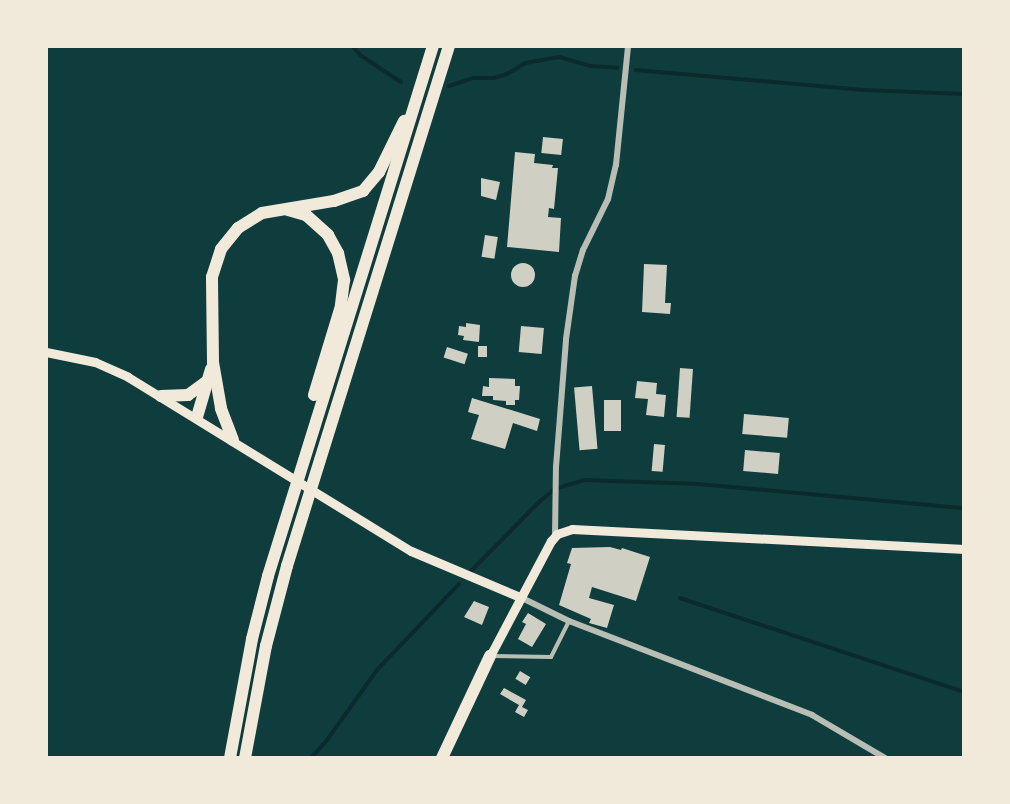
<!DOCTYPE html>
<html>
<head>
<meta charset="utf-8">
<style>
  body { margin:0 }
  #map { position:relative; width:1010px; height:804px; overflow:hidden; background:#0f3d3e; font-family:Barlow,sans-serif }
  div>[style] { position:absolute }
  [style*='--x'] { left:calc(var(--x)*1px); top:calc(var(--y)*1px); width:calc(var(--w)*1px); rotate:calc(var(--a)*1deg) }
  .stream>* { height:4px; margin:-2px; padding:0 2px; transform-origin:2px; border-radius:2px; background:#0a2a2b }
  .building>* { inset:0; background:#cfcfc3; transform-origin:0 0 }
  .round { border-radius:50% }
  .service>* { height:4px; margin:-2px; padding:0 2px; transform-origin:2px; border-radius:2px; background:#b8beb3 }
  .minor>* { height:6px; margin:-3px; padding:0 3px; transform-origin:3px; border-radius:3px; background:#b8beb3 }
  .secondary>* { height:9px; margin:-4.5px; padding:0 4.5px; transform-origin:4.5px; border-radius:4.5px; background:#f1e9da }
  .trunk>* { height:12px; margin:-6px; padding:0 6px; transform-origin:6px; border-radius:6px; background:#f1e9da }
  span { translate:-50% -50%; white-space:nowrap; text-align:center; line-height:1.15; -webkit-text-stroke:5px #f1e9da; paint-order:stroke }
  .frame { position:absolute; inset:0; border:48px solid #f1e9da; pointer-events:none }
</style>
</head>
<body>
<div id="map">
  <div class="stream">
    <i style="--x:352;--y:46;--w:12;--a:48"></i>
    <i style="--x:360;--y:55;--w:49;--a:33.4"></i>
    <i style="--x:636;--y:70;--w:229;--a:5"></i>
    <i style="--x:864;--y:90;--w:100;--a:2.3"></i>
    <i style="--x:449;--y:86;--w:26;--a:-18"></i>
    <i style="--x:474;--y:78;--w:20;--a:0"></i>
    <i style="--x:494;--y:78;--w:14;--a:-17"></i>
    <i style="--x:507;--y:74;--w:21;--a:-31"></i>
    <i style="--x:525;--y:63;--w:35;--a:-10"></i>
    <i style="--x:559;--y:57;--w:33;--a:16"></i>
    <i style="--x:591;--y:66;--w:26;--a:4"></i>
    <i style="--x:469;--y:573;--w:101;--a:-45.4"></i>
    <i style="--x:540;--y:501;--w:19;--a:-39"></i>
    <i style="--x:555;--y:489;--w:31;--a:-17"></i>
    <i style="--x:585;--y:480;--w:113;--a:2"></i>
    <i style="--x:698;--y:484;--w:267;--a:5.2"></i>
    <i style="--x:680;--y:598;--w:299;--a:18.3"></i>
    <i style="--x:311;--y:758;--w:24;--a:-48"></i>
    <i style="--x:327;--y:740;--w:86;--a:-54.5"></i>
    <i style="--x:377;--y:670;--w:119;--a:-46.4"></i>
  </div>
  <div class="building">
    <i style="left:543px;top:137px;width:20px;height:16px;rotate:6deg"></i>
    <i style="clip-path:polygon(515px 152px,535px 154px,534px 163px,553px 165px,552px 168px,558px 168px,554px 209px,549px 208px,548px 217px,561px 218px,559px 252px,507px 247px)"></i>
    <i style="clip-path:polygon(481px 178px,500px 182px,496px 200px,481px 196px)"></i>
    <i style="left:485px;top:235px;width:13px;height:22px;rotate:9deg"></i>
    <i class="round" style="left:511px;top:263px;width:24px;height:24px"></i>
    <i style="clip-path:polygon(644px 264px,667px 265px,665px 303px,671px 303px,670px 314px,642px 312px)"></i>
    <i style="clip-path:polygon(466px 323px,480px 325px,479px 342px,463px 340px,464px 336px,458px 335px,459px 326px,466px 327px)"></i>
    <i style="left:521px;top:326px;width:23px;height:26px;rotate:5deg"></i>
    <i style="left:478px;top:346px;width:9px;height:11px"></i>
    <i style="left:447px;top:347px;width:22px;height:11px;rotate:18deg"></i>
    <i style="left:680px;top:368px;width:13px;height:49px;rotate:4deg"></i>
    <i style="clip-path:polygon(489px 378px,515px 379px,515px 386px,520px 386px,519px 400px,515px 400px,515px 405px,506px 405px,506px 401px,493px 400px,493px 396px,482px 396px,483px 386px,489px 387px)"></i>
    <i style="clip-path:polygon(637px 381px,657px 383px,656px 394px,666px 395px,664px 417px,646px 415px,648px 399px,635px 398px)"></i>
    <i style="left:592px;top:386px;width:63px;height:18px;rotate:85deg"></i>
    <i style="clip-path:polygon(472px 398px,540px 419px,537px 431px,513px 423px,505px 449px,471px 439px,479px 415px,468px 412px)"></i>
    <i style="left:604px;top:400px;width:17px;height:31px"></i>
    <i style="left:744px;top:414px;width:45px;height:20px;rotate:5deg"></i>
    <i style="left:654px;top:444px;width:11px;height:27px;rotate:5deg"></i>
    <i style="left:745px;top:450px;width:35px;height:21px;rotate:5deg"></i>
    <i style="clip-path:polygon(610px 547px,621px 550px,622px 548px,650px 557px,636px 601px,592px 587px,589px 598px,614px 605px,607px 628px,589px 623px,591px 619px,559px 605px,571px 564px,567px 563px,572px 548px)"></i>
    <i style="clip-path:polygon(474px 601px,489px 607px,482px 625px,464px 617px)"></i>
    <i style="clip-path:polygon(528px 613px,546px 624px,532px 647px,518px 639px,526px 624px,522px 622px)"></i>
    <i style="left:520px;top:671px;width:12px;height:9px;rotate:31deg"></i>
    <i style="clip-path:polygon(504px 688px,526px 700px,522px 707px,528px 710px,524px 717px,515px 712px,519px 705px,500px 694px)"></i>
  </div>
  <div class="service">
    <i style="--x:491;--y:656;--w:60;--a:1"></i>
    <i style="--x:551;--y:657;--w:40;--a:-63.4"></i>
  </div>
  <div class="minor">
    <i style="--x:555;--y:536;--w:69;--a:-89.2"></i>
    <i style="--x:556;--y:467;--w:128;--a:-85.5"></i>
    <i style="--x:566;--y:339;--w:64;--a:-81.9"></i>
    <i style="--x:575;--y:276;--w:27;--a:-73"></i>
    <i style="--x:583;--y:250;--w:57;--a:-63.9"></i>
    <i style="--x:608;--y:199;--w:35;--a:-77"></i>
    <i style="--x:616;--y:165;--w:120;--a:-84.2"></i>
    <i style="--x:520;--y:597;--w:55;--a:26.1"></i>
    <i style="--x:569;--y:621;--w:261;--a:21.1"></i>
    <i style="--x:812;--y:715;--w:85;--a:30.5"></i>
  </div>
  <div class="secondary">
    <i style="--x:46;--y:352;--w:50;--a:11.5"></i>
    <i style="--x:95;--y:362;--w:36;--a:24"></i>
    <i style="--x:128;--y:377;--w:332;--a:31.6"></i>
    <i style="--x:411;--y:551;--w:118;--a:22.9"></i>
    <i style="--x:490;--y:656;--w:130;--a:-62.1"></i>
    <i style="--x:551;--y:541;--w:9;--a:-49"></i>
    <i style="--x:557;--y:534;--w:16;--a:-18"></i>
    <i style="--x:572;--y:529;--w:393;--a:2.9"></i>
  </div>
  <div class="trunk">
    <i style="--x:288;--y:210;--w:19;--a:16"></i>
    <i style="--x:306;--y:215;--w:30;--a:42"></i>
    <i style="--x:328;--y:235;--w:21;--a:61"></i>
    <i style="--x:338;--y:253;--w:28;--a:77"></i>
    <i style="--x:344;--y:280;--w:26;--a:97"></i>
    <i style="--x:341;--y:306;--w:93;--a:106.9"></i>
    <i style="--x:161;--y:396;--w:27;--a:-2"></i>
    <i style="--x:188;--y:395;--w:22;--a:-36"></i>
    <i style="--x:197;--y:417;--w:50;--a:-73.7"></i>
    <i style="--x:233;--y:440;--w:34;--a:-111"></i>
    <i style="--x:221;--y:408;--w:47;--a:-99.9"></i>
    <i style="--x:213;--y:362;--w:85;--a:-90.7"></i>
    <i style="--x:212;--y:277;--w:29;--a:-72"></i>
    <i style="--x:221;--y:249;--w:27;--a:-51"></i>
    <i style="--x:238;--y:228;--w:28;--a:-32"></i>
    <i style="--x:262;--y:213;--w:73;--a:-9.5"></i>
    <i style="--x:334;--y:201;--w:31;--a:-19"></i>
    <i style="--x:363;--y:191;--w:25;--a:-50"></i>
    <i style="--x:379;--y:172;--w:57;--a:-63.9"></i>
    <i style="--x:230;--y:758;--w:121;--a:-79.5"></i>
    <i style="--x:252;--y:639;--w:65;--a:-75.7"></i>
    <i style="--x:268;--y:576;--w:555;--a:-72.71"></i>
    <i style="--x:245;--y:758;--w:114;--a:-79.4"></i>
    <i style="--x:266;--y:646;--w:83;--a:-75.3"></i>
    <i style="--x:287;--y:566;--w:545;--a:-72.7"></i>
    <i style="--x:442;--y:758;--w:113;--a:-64.8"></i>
  </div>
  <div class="frame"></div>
</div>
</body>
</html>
